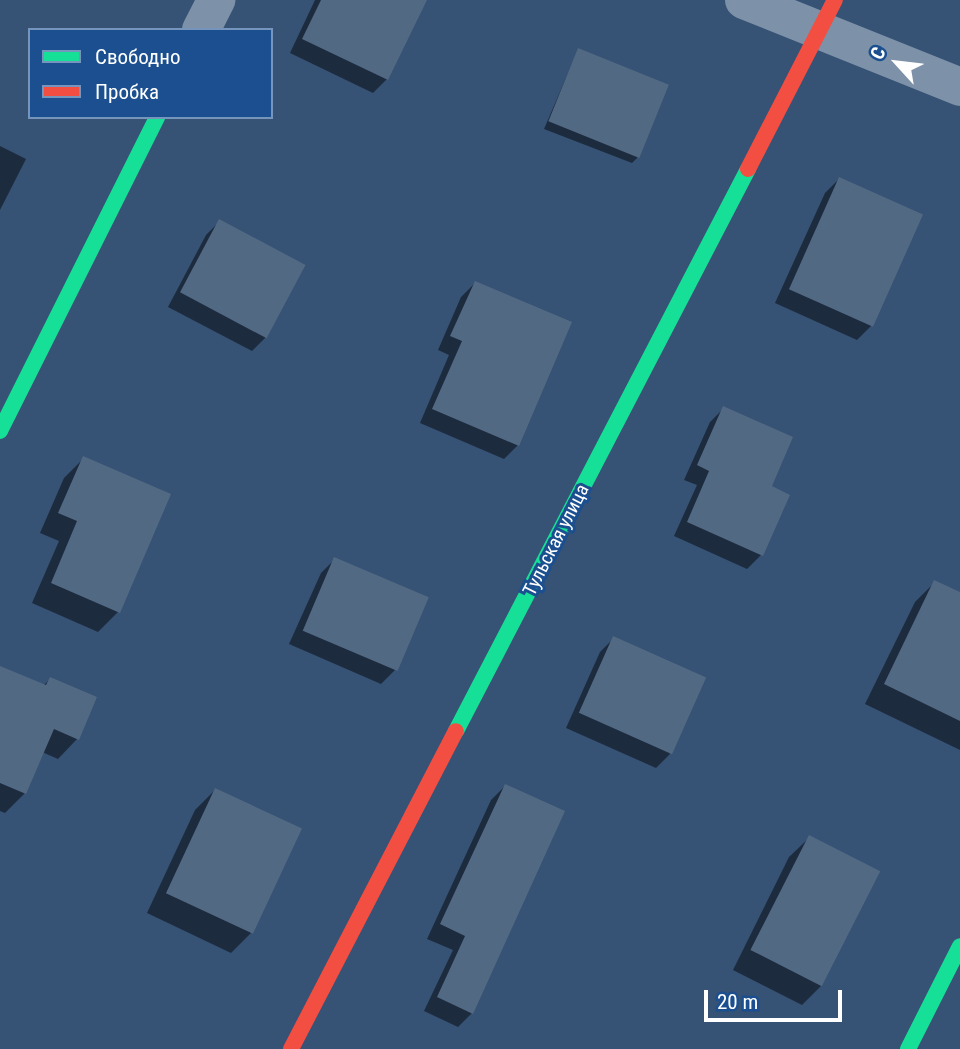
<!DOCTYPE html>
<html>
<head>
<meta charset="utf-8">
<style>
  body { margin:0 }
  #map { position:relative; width:960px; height:1049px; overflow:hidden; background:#365274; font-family:"Roboto Condensed",sans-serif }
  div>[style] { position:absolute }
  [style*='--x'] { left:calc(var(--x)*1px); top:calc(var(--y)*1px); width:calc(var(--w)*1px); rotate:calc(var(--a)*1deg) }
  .shadow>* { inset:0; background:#0007 }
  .building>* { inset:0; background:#526984; transform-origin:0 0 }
  .street>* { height:38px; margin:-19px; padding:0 19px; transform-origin:19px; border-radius:19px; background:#7d92a8 }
  .fast>* { height:16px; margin:-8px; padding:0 8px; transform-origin:8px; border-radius:8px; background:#16e098 }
  .jam>* { height:16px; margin:-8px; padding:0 8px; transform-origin:8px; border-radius:8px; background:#f24e42 }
  span { translate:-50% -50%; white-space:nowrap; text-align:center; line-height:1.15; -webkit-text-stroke:6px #1b4f8f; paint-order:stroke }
  .street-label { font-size:19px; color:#fff }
  .legend { position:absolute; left:28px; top:28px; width:245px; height:91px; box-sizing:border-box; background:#1b4f8f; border:2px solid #7695bc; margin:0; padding:9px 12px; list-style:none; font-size:21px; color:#fff }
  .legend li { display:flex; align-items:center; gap:14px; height:35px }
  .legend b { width:35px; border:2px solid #7695bc }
  .north { position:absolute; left:862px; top:28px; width:70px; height:70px; -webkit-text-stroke:5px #1b4f8f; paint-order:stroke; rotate:297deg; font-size:19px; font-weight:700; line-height:28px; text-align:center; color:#fff }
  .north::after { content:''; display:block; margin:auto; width:24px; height:32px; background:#fff; clip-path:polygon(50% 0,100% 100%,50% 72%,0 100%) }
  .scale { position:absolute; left:704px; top:990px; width:138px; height:32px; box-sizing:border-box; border:4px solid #fff; border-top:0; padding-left:9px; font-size:21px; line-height:24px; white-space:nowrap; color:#fff; -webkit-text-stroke:5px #1b4f8f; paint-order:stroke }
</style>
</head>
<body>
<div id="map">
  <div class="shadow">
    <i style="clip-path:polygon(315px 0,418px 0,387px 79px,373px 93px,290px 53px)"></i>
    <i style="clip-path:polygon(578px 50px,639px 156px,632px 163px,544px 129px)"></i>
    <i style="clip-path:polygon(0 146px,26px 159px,0 210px)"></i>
    <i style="clip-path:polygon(839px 179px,871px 326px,857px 340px,775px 303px,825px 193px)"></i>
    <i style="clip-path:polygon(220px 221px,266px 337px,252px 351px,168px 307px,206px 235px)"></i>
    <i style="clip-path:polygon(475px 283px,518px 445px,504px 459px,420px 423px,449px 355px,438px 350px,461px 297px)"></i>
    <i style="clip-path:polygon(724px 408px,769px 487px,761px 555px,747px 569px,674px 536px,697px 485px,684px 480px,710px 422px)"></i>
    <i style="clip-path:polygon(84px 458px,118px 612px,98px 632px,32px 603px,59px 541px,40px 533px,64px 478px)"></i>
    <i style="clip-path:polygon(335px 559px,395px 670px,381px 684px,289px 644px,321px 573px)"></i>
    <i style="clip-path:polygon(935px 582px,960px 594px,960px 750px,865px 704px,915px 602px)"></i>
    <i style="clip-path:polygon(614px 638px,670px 754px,656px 768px,566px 728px,600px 652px)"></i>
    <i style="clip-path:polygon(0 667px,43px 686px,50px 679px,77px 739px,58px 759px,42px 752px,25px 793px,5px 813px,0 811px)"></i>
    <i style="clip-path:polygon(505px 786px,472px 1013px,458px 1027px,424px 1011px,453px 950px,427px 939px,491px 800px)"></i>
    <i style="clip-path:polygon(215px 790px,251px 933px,231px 953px,147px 913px,195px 810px)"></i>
    <i style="clip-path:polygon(809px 838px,822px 985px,802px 1005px,733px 970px,789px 857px)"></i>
  </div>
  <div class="building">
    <i style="clip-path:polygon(321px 0,427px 0,388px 80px,302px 39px)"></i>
    <i style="left:578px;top:48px;width:98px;height:79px;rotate:22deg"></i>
    <i style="left:839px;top:177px;width:92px;height:123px;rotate:24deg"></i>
    <i style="left:219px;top:219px;width:98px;height:83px;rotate:28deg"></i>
    <i style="clip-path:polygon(475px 281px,572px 322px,519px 446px,432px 409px,462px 341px,450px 336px)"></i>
    <i style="clip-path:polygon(723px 406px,793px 437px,772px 486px,790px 495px,763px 556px,687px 522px,709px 471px,697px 465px)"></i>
    <i style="clip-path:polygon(83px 456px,171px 494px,120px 613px,51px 583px,77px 521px,58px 513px)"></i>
    <i style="left:334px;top:557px;width:103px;height:80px;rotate:23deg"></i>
    <i style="clip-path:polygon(934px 580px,960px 592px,960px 721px,884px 684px)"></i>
    <i style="left:613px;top:636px;width:102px;height:84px;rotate:24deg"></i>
    <i style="clip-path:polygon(0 666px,46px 685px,50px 677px,97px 697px,79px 740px,54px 729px,26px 794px,0 783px)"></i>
    <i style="clip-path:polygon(505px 784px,565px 811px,473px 1014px,437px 997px,465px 936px,440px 924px)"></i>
    <i style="left:215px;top:788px;width:96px;height:116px;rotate:25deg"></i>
    <i style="left:809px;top:835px;width:80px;height:129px;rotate:27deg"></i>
  </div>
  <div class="street">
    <i style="--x:744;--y:0;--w:233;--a:21.9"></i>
    <i style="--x:201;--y:30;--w:34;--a:-63"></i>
  </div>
  <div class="fast">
    <i style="--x:0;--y:431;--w:351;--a:-63.4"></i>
    <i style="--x:456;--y:731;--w:633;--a:-62.54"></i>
    <i style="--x:908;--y:1049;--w:115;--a:-63.2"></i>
  </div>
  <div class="jam">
    <i style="--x:748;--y:169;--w:190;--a:-62.8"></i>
    <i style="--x:291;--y:1049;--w:358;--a:-62.6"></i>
  </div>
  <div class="street-label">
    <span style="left:556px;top:540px;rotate:-63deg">Тульская улица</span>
  </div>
  <ul class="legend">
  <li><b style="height:9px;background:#16e098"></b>Свободно</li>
  <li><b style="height:9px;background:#f24e42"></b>Пробка</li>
  </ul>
  <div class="north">С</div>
  <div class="scale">20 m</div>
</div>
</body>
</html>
